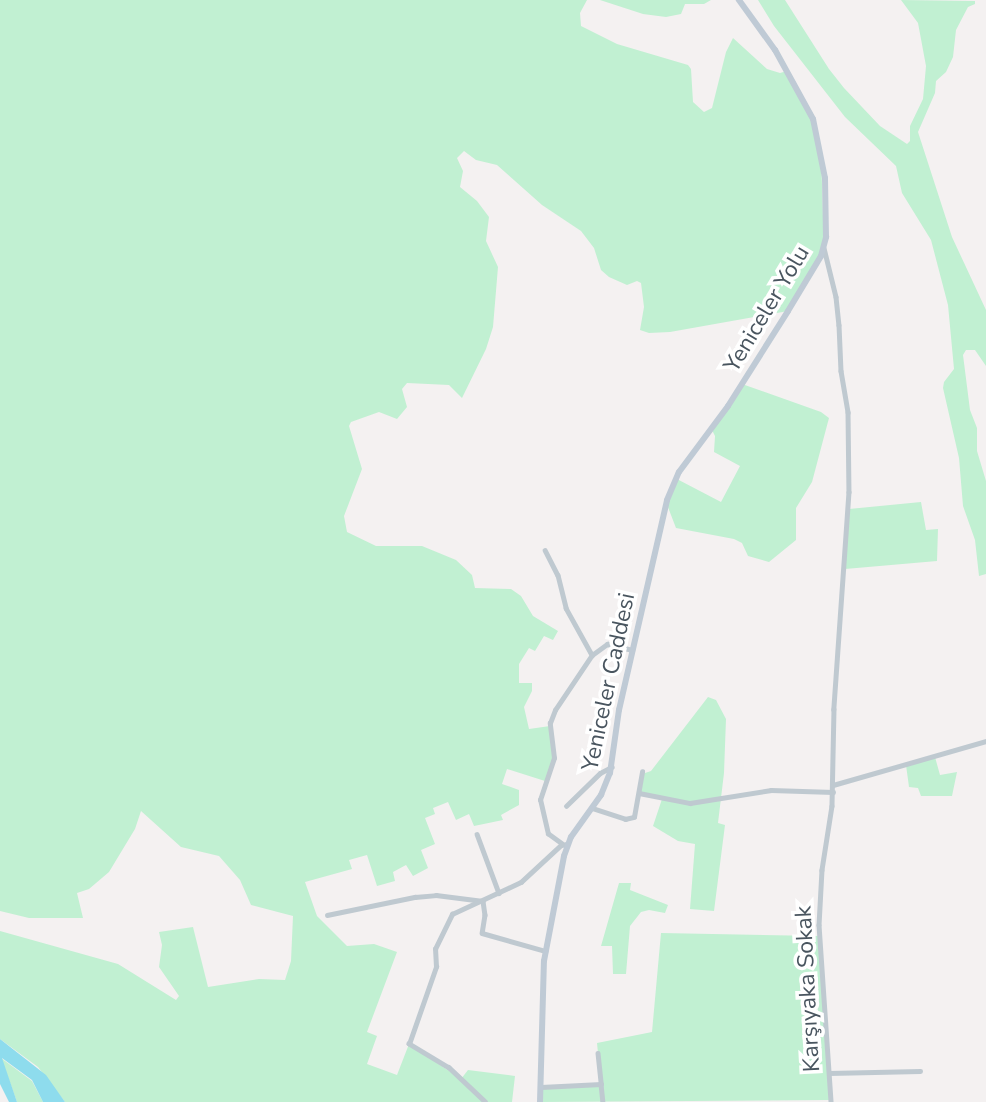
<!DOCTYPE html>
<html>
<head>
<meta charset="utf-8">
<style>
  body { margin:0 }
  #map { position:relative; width:986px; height:1102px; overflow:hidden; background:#f4f1f1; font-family:"Nunito Sans",sans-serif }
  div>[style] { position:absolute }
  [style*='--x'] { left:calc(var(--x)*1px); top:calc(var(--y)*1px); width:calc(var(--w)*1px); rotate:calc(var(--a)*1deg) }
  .green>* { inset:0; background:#c1f0d2 }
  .water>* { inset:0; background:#8edced }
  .street>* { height:4.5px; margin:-2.25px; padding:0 2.25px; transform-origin:2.25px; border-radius:2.25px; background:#bfc9d0 }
  .secondary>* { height:6px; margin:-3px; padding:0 3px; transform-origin:3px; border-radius:3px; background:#bfcad5 }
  span { translate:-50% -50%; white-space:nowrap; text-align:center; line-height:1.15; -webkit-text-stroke:7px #fff; paint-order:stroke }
  .street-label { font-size:23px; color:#49555f }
</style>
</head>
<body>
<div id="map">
  <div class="green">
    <i style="clip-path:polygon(0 0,587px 0,580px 13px,581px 26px,617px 44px,688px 65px,691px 69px,693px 102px,704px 112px,712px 108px,726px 52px,733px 38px,767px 69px,780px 73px,787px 71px,807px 105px,821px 153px,824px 248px,788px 311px,670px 332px,649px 333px,640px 330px,644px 307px,641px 283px,637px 281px,627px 285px,609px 277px,601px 270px,594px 248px,581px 231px,542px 205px,497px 165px,476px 160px,464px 151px,457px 158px,463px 171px,460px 187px,477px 201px,489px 217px,486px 241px,498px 267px,493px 327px,486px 349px,462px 398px,449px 385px,407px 383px,402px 389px,407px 407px,397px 419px,379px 412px,351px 422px,349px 426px,362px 469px,344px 516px,347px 532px,376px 546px,422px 546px,456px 560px,472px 575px,475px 588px,511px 589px,521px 596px,533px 616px,558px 631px,553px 640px,544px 636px,535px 651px,529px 648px,519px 664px,519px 683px,532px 683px,532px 691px,524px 707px,529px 729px,550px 726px,554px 758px,545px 781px,507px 769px,502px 784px,519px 790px,519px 805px,501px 815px,503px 820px,474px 826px,469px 814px,456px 820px,448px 802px,433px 808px,435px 814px,425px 818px,435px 844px,421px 850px,428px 868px,413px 876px,406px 865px,393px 872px,395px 881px,377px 886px,367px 855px,349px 860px,352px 869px,305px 882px,317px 916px,347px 946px,374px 944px,397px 952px,367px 1032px,377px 1036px,367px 1064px,397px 1075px,409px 1044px,461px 1079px,468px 1070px,515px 1076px,512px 1102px,65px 1102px,38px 1067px,0 1039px,0 931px,118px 964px,176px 1000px,179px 996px,159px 967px,162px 945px,159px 932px,193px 927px,208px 987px,259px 979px,285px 980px,291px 961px,293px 916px,251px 905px,240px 880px,219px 856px,181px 847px,141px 811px,135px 829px,109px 872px,89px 889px,77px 893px,83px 918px,29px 918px,0 911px)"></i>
    <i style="clip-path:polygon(600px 0,711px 0,704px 4px,685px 4px,681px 14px,666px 17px,643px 14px)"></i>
    <i style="clip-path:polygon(758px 0,785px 0,829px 69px,844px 88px,880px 126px,907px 144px,910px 141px,910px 126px,923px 99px,926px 66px,918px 23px,901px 0,975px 1px,975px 4px,968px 7px,956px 30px,953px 57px,946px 72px,936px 81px,935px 93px,918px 132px,952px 237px,986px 310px,986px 366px,975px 350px,966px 350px,963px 355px,970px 410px,977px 428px,977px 451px,986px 481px,986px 574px,979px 576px,975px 540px,963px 506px,959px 458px,943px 388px,944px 382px,954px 369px,948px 305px,931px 240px,902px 193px,896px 166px,845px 117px,774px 26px)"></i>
    <i style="clip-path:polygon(742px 384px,821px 412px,829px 418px,812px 482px,796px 508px,796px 540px,769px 562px,748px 556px,742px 543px,734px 539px,676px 528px,666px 502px,675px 478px,721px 502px,740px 466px,714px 452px,715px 436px,711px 428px)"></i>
    <i style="clip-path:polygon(921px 502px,926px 530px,938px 529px,937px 561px,845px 569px,849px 509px)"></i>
    <i style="clip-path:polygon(708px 697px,716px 700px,726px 719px,724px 773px,718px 823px,725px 825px,714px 911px,690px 909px,695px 844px,678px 841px,653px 826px,662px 799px,639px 793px,642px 774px,651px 771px)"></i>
    <i style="clip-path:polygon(935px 757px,940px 775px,957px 772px,952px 796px,921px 796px,918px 788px,909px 787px,906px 765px)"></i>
    <i style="clip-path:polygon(619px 883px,631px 883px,630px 890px,668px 905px,665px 913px,649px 910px,641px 912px,630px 926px,626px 974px,613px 974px,612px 946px,601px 946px)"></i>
    <i style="clip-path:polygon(661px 933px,819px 936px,831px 1100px,540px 1102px,541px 1087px,601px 1084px,597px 1043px,652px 1032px)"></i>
    <i style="clip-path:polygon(1px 1058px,32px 1081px,43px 1102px,17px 1102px)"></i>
  </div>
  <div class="water">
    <i style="clip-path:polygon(0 1039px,46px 1075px,65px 1102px,43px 1102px,32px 1080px,2px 1058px,17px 1102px,9px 1102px,0 1084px)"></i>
  </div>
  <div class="street">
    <i style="--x:824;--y:248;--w:50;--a:76.2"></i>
    <i style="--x:836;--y:297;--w:28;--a:84"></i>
    <i style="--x:839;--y:325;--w:46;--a:87.5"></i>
    <i style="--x:841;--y:371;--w:42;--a:80.3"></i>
    <i style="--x:848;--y:412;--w:80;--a:89.3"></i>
    <i style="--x:849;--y:492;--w:218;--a:94"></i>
    <i style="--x:834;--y:709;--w:97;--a:91.2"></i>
    <i style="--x:832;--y:806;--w:65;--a:98.9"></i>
    <i style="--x:822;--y:870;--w:55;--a:93.1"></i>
    <i style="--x:819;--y:925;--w:177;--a:86.1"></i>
    <i style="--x:545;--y:550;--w:28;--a:63"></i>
    <i style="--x:558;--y:575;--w:34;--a:76"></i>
    <i style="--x:566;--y:608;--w:54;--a:61"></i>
    <i style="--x:592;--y:655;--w:19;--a:-36"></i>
    <i style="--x:607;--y:644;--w:26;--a:13"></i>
    <i style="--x:833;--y:785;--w:159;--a:-16"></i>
    <i style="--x:639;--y:793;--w:52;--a:11.1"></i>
    <i style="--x:690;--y:803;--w:82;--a:-9.1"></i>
    <i style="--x:771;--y:790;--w:62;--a:1.8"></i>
    <i style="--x:566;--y:806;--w:47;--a:-44.1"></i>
    <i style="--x:600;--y:773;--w:13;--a:-27"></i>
    <i style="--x:592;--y:808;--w:35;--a:18"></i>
    <i style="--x:625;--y:819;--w:9;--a:-13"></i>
    <i style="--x:634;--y:817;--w:46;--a:-79.9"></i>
    <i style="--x:477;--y:834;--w:63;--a:69.6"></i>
    <i style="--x:562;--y:844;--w:17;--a:-144"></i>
    <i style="--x:548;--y:834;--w:35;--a:-103"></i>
    <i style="--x:540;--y:800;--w:44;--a:-71.6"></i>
    <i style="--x:554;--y:758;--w:35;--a:-97"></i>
    <i style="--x:550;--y:723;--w:14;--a:-69"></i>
    <i style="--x:555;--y:710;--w:66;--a:-56.1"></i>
    <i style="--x:327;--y:915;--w:90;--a:-11.6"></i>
    <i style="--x:415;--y:897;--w:21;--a:-5"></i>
    <i style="--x:436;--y:895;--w:47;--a:7.3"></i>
    <i style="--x:483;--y:901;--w:14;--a:82"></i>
    <i style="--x:485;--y:915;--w:18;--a:99"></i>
    <i style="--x:482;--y:933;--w:66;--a:15.9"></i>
    <i style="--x:598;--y:1053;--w:31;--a:84"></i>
    <i style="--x:829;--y:1073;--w:91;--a:-1.3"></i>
    <i style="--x:541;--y:1087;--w:60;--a:-2.9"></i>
    <i style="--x:601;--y:1084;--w:18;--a:84"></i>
    <i style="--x:485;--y:1102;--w:50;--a:-136.6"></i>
    <i style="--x:449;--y:1068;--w:47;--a:-149"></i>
    <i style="--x:409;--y:1044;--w:82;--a:-70.7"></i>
    <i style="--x:436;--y:967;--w:18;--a:-93"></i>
    <i style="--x:435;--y:949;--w:39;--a:-64"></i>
    <i style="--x:452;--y:914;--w:76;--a:-24.9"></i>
    <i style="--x:521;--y:882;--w:54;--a:-42.8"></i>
    <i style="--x:561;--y:845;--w:6;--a:-9"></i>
  </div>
  <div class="secondary">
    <i style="--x:540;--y:1102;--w:141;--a:-88.4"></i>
    <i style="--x:544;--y:961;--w:107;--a:-79.2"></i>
    <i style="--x:564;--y:856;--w:20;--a:-70"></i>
    <i style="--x:571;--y:837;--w:52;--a:-54.5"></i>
    <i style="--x:601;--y:795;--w:24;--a:-68"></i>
    <i style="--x:610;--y:773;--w:64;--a:-81.9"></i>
    <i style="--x:619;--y:710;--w:215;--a:-77.1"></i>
    <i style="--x:667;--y:500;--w:30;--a:-67"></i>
    <i style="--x:679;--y:472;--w:82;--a:-53.4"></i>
    <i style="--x:728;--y:406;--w:112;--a:-57.7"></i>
    <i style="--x:788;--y:311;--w:64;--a:-59"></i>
    <i style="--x:821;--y:256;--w:20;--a:-75"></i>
    <i style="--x:826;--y:237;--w:59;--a:-91"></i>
    <i style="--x:825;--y:178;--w:60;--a:-101.5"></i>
    <i style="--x:813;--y:119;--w:79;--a:-118.8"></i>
    <i style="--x:775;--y:50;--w:62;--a:-125.8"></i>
  </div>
  <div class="street-label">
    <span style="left:767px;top:309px;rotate:-59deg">Yeniceler Yolu</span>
    <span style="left:609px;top:682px;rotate:-78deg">Yeniceler Caddesi</span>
    <span style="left:808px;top:989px;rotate:-93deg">Karşıyaka Sokak</span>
  </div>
</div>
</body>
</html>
